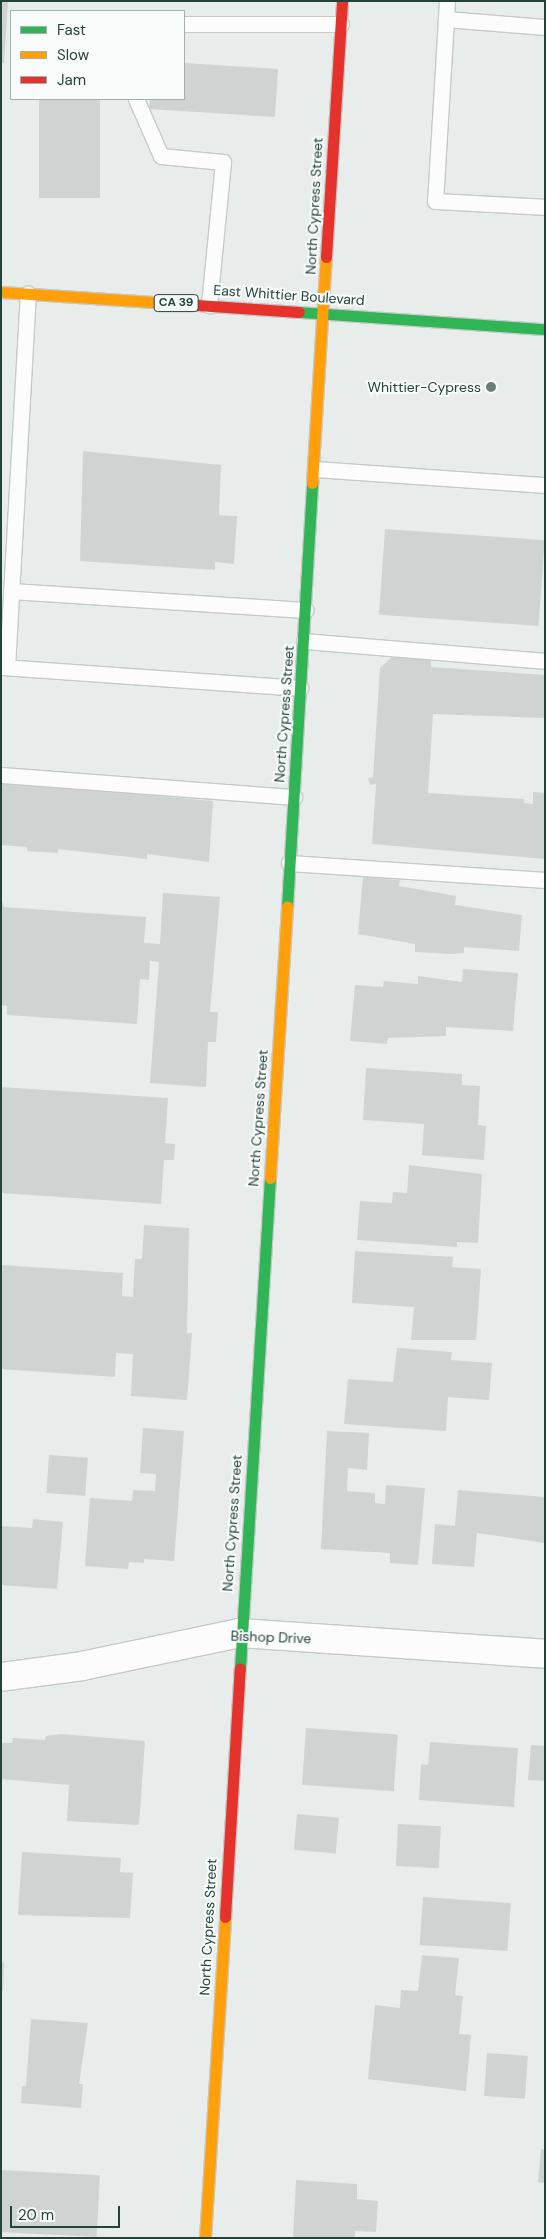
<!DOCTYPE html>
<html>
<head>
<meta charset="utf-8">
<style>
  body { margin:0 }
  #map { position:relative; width:546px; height:2239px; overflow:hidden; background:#e8edeb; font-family:"DM Sans",sans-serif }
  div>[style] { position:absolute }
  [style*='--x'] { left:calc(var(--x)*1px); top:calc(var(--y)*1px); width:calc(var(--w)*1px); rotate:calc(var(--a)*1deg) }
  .building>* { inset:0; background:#cfd4d2; transform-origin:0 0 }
  .roads { filter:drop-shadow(1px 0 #c5cac8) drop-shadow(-1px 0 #c5cac8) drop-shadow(0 1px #c5cac8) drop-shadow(0 -1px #c5cac8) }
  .lane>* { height:15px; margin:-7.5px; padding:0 7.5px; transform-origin:7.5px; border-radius:7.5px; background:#fcfcfc }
  .street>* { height:28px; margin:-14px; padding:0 14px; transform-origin:14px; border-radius:14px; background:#fcfcfc }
  .fast>* { height:11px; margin:-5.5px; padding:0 5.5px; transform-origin:5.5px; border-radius:5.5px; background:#30b455 }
  .slow>* { height:11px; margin:-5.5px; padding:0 5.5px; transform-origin:5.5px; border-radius:5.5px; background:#ff9f0a }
  .jam>* { height:11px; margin:-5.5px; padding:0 5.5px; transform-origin:5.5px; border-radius:5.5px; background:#e5322d }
  .dots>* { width:14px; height:14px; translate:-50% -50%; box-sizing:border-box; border:2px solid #f7fbf9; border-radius:50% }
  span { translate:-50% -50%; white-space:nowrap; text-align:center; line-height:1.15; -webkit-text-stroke:4px #f7fbf9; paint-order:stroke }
  .shield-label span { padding:1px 4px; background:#f7fbf9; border:1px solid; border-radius:4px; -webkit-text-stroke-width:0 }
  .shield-label { font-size:12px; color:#24423a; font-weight:700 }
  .street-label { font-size:14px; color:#24423a }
  .poi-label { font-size:14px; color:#24423a }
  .right { translate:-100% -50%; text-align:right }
  .frame { position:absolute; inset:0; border:2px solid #24423a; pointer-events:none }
  .legend { position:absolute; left:10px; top:10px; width:175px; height:90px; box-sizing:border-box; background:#f7fbf9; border:1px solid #a3b1ad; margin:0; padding:6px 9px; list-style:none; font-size:15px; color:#24423a }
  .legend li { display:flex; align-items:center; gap:10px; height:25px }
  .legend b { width:25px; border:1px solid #a3b1ad }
  .scale { position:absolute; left:10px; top:2206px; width:110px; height:22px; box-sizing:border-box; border:2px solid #24423a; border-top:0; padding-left:6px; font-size:15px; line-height:18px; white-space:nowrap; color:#24423a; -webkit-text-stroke:4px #f7fbf9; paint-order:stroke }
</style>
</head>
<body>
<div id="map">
  <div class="building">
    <i style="clip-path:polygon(1px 1px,8px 1px,4px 63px,1px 63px)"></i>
    <i style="clip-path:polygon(184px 63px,278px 69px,275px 117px,149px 109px,150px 99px,184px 99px)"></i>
    <i style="left:39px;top:99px;width:61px;height:99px"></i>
    <i style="clip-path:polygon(83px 451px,221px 465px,219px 515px,237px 516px,234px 564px,215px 562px,215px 570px,80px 561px)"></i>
    <i style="left:385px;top:529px;width:160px;height:86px;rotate:4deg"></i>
    <i style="clip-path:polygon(392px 657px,431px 660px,431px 667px,545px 675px,545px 718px,433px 714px,428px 793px,524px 799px,524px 803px,533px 804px,533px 792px,545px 793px,545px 859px,372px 844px,376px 784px,370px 785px,368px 778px,373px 777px,380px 668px)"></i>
    <i style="clip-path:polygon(1px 782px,213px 801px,209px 862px,147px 854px,147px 859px,58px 849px,58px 853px,27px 851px,27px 847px,1px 845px)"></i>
    <i style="clip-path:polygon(363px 877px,400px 880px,399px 886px,456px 896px,455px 905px,522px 915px,519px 951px,464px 947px,464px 953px,452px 954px,415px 952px,415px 944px,358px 934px)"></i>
    <i style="clip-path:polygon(163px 893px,220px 897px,210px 1012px,218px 1012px,216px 1042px,208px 1042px,206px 1087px,150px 1083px,159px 962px,150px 961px,149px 980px,140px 979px,137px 1024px,7px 1015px,7px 1006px,1px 1005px,1px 898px,4px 907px,146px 917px,144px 943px,160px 944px)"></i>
    <i style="clip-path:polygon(463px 969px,518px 973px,513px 1031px,446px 1027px,446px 1036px,388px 1038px,387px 1044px,350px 1041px,355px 985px,383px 987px,384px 981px,418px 984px,418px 976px,462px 982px)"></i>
    <i style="clip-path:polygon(366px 1068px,462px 1074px,462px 1085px,480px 1086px,478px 1125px,486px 1126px,484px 1160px,422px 1155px,424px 1124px,363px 1120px)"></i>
    <i style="clip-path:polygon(1px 1087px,168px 1098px,165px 1143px,175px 1144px,174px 1160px,164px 1160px,161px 1204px,1px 1193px)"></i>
    <i style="clip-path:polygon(409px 1165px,482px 1174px,478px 1243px,457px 1242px,457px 1247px,357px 1240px,360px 1201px,392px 1203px,393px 1192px,407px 1193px)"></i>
    <i style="clip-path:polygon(144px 1225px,189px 1228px,187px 1333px,192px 1333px,187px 1400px,131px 1396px,133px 1354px,116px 1353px,115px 1377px,1px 1369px,1px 1265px,123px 1273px,122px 1296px,133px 1297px,135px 1259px,142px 1259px)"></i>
    <i style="clip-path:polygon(355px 1251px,453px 1257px,452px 1267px,481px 1269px,476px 1340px,411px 1340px,414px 1307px,352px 1303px)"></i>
    <i style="clip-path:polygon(397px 1348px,452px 1352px,451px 1360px,492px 1363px,489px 1400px,448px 1397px,446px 1431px,344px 1424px,348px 1379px,393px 1382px)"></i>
    <i style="clip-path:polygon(143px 1428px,184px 1431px,174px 1561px,144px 1559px,144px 1563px,129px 1562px,128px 1569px,85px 1566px,90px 1498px,132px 1501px,133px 1490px,155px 1491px,156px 1474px,140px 1473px)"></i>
    <i style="clip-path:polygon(327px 1431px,369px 1433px,367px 1470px,348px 1468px,347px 1491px,375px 1493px,375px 1503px,385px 1504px,386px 1485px,425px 1488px,418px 1565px,390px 1563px,390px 1553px,321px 1549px)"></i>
    <i style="left:49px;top:1455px;width:39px;height:38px;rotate:4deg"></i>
    <i style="clip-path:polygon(458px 1490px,545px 1497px,545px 1543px,477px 1533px,474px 1567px,432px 1564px,435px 1524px,455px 1526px)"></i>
    <i style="clip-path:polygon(33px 1519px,63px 1522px,57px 1589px,1px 1585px,1px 1526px,32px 1528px)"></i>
    <i style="left:306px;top:1728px;width:92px;height:57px;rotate:4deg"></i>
    <i style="clip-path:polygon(61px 1734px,145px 1741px,139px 1825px,67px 1821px,69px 1785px,1px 1779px,1px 1743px,12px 1743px,13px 1738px,45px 1740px,46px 1736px)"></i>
    <i style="clip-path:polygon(430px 1742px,518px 1748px,514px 1807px,419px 1800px,421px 1764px,428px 1765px)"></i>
    <i style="clip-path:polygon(531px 1745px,545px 1746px,545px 1781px,528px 1780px)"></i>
    <i style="left:297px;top:1814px;width:42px;height:36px;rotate:5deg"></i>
    <i style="left:398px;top:1824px;width:43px;height:42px;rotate:3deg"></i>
    <i style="clip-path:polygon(22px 1852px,121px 1858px,120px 1872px,133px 1873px,130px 1918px,18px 1915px)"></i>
    <i style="left:423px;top:1897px;width:88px;height:48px;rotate:4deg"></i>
    <i style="clip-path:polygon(422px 1955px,459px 1958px,455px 1995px,463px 1996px,459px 2034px,471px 2035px,466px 2091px,368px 2079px,375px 2005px,400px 2008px,401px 1990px,418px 1991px)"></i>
    <i style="clip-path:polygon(1px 1962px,4px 1963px,3px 1991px,1px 1991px)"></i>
    <i style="clip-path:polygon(31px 2019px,88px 2023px,79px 2084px,83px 2084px,81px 2108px,21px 2103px,22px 2086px,26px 2086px)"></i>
    <i style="left:487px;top:2053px;width:41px;height:43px;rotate:4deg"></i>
    <i style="clip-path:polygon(541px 2149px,545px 2150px,545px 2183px,538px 2182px)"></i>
    <i style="left:1px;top:2170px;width:99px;height:62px;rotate:3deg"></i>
    <i style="clip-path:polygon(296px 2180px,357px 2184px,357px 2199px,378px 2201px,376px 2232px,355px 2231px,355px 2238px,293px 2238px)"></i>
  </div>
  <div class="roads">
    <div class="lane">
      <i style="--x:447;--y:1;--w:200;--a:93.4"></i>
      <i style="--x:435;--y:201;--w:110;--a:3.1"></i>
      <i style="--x:446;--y:19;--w:99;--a:4.6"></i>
      <i style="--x:184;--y:24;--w:157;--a:0"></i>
      <i style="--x:136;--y:99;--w:62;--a:66.3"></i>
      <i style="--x:161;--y:156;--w:62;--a:5.5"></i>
      <i style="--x:223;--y:162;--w:144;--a:95.6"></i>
      <i style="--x:315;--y:469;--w:231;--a:4"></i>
      <i style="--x:11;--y:591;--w:295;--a:3.7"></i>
      <i style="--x:304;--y:641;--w:242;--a:4.7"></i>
      <i style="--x:1;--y:667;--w:300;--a:4"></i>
      <i style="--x:7;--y:667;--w:374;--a:-86.8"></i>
      <i style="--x:1;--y:775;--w:294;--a:4.3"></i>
      <i style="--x:289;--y:863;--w:257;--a:3.8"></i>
    </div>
    <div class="street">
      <i style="--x:1;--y:1677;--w:82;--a:-7.7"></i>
      <i style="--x:82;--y:1666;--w:161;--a:-11.8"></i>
      <i style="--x:240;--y:1633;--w:306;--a:3.9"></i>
    </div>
    <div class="fast">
      <i style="--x:299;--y:312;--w:247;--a:4"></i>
      <i style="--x:287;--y:907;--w:425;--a:-86.6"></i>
      <i style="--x:240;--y:1668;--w:491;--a:-86.5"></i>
    </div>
    <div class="slow">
      <i style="--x:1;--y:292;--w:167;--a:3.8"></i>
      <i style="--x:312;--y:483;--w:226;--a:-86.5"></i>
      <i style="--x:270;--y:1178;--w:272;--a:-86.4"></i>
      <i style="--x:205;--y:2238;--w:322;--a:-86.4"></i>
    </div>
    <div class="jam">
      <i style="--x:326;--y:257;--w:256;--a:-86.4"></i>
      <i style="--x:168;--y:303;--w:131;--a:3.9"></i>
      <i style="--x:225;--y:1917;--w:249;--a:-86.6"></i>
    </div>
  </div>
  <div class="dots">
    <i style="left:491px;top:387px;background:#697e78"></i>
  </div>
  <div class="shield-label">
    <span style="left:176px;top:303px">CA 39</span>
  </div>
  <div class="street-label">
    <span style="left:314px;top:206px;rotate:-87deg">North Cypress Street</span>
    <span style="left:289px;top:295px;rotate:4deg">East Whittier Boulevard</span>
    <span style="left:284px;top:714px;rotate:-86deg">North Cypress Street</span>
    <span style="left:258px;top:1118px;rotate:-86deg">North Cypress Street</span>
    <span style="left:232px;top:1523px;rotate:-86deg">North Cypress Street</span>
    <span style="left:271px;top:1637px;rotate:2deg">Bishop Drive</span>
    <span style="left:208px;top:1927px;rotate:-87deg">North Cypress Street</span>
  </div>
  <div class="poi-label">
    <span class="right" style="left:481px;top:387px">Whittier-Cypress</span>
  </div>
  <div class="frame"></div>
  <ul class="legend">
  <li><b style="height:6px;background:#30b455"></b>Fast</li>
  <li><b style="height:6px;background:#ff9f0a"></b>Slow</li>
  <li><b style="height:6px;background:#e5322d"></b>Jam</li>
  </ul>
  <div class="scale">20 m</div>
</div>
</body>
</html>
